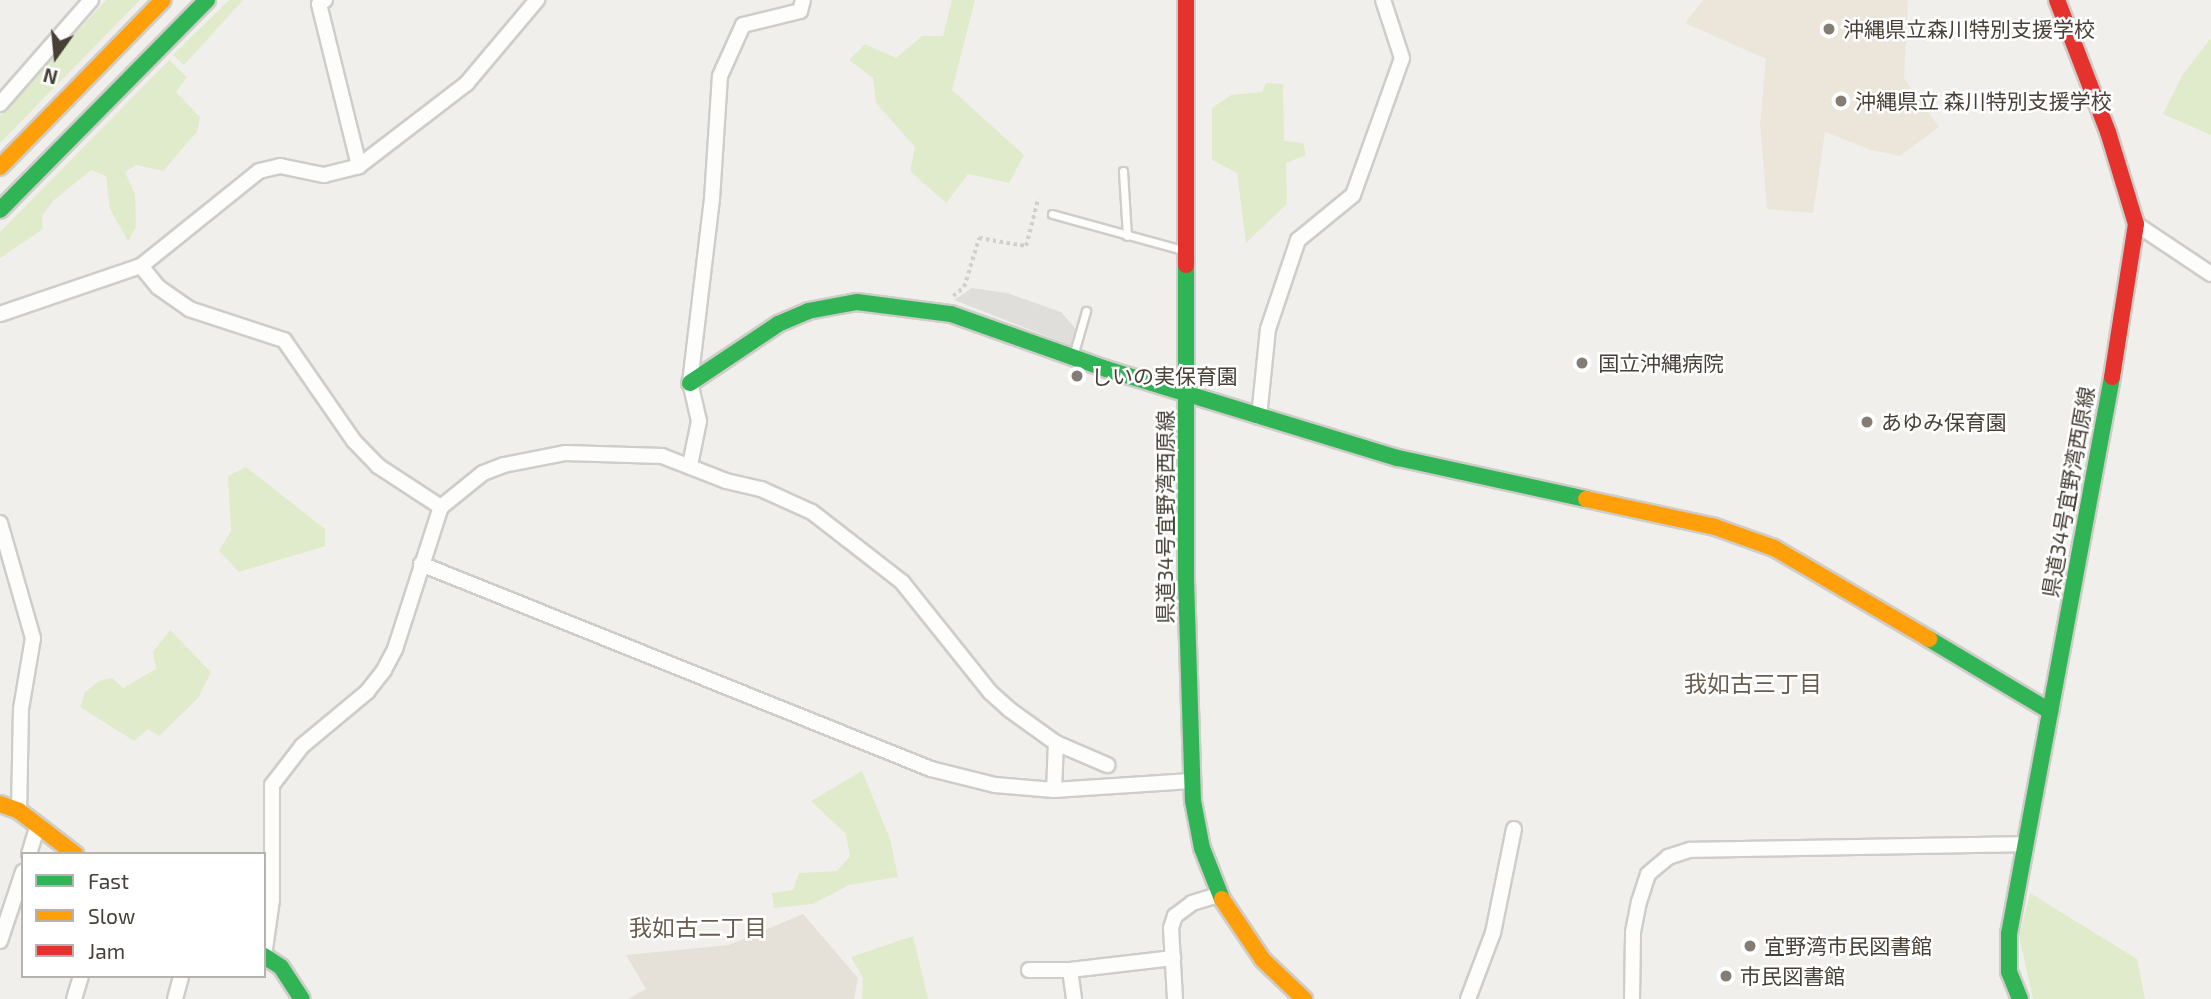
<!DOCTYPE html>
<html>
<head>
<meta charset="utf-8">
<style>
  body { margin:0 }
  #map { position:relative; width:2211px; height:999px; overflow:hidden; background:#f1efeb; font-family:"Exo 2","Noto Sans JP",sans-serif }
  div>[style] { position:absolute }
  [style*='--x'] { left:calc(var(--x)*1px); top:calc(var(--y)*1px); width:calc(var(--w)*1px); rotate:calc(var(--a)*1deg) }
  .residential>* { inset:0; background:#e5e0d8 }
  .education>* { inset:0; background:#ece6da }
  .green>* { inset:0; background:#e0ebcb }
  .parking>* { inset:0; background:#e0dedb }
  .path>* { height:3.5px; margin-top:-1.75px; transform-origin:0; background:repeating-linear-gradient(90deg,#d2cecb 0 3.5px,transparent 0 7px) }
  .roads { filter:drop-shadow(2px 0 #cfcdc9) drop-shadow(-2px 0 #cfcdc9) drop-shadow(0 2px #cfcdc9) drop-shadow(0 -2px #cfcdc9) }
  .lane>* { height:7px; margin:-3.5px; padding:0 3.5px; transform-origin:3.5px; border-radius:3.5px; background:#fdfdfc }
  .street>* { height:14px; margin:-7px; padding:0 7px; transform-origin:7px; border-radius:7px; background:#fdfdfc }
  .fast>* { height:16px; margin:-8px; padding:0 8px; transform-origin:8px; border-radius:8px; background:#30b455 }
  .slow>* { height:16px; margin:-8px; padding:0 8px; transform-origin:8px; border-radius:8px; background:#ff9f0a }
  .jam>* { height:16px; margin:-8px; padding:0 8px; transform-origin:8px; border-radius:8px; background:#e5322d }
  .dots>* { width:19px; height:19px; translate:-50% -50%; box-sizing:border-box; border:4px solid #fff; border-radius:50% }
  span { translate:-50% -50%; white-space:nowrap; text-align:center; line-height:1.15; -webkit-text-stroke:5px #fff; paint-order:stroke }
  .poi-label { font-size:21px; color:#484037 }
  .left { translate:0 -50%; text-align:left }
  .street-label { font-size:21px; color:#484037 }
  .neighbourhood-label { font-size:23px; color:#6b5d4e }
  .legend { position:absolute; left:21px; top:852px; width:245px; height:126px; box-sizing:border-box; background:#fff; border:2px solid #b6b3af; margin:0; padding:9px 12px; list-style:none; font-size:21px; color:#484037 }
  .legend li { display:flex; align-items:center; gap:14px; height:35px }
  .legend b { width:35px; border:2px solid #b6b3af }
  .north { position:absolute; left:21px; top:21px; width:70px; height:70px; -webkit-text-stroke:5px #fff; paint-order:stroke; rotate:195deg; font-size:19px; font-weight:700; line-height:28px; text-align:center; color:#484037 }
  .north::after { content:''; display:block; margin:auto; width:24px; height:32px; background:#484037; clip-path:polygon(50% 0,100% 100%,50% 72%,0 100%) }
</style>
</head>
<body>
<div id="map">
  <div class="residential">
    <i style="clip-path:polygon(803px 914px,858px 978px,854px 999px,628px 999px,646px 989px,626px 955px,729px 945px)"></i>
  </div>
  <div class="education">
    <i style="clip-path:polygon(1703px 0,1908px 0,1904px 78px,1939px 127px,1900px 156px,1871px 150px,1825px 132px,1813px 213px,1767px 209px,1760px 124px,1766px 59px,1685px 23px)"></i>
  </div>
  <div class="green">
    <i style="clip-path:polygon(106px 0,140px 0,0 143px,0 116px)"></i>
    <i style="clip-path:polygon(229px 0,243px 0,184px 65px,173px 55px)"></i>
    <i style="clip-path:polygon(952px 0,975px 0,952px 90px,1024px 155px,1009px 183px,968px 174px,946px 203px,910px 171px,915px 147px,876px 103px,873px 78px,849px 60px,865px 44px,896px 58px,922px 36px,943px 36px)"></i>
    <i style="clip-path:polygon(2211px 38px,2211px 135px,2163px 114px,2183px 74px)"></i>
    <i style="clip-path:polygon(169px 60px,187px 77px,176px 92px,200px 117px,197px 132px,163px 171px,136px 165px,125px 172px,135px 194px,136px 227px,128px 241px,110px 209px,106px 176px,91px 170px,53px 201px,42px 216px,43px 229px,0 258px,0 232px)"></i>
    <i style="clip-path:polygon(1266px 83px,1283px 84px,1284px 141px,1303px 143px,1306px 155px,1286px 163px,1287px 204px,1246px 243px,1237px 173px,1212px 160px,1212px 108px,1231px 95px,1262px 92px)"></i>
    <i style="clip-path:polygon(246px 467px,325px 529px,325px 546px,239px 572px,219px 551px,231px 531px,228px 476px)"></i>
    <i style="clip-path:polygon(170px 630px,211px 672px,198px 698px,159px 736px,148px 729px,134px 741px,80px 707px,85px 692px,99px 681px,112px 678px,123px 688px,156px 669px,153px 652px)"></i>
    <i style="clip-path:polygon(862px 771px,890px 839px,898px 877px,849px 885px,813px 904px,774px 908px,772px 893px,793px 890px,799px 873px,837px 871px,850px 856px,846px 834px,811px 801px)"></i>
    <i style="clip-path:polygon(2030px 893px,2137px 959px,2145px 999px,2033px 999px,2019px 936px)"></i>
    <i style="clip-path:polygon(913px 936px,928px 999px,862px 999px,863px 978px,851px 957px)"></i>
  </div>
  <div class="parking">
    <i style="clip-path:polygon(972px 288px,1007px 293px,1061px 312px,1075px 328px,1072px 346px,954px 300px)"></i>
  </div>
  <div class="path">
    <i style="--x:953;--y:296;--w:14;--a:-39"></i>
    <i style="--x:964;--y:287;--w:51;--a:-73"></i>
    <i style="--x:979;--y:238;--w:48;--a:9.7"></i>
    <i style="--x:1026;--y:246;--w:49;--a:-75.7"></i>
  </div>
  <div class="roads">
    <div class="lane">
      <i style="--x:1123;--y:171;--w:65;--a:86.5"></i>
      <i style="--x:1052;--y:214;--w:136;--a:15.4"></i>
      <i style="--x:1073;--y:356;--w:47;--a:-73.9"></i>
    </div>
    <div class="street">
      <i style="--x:325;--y:0;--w:7;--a:146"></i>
      <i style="--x:319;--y:4;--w:167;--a:76.1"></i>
      <i style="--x:0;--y:104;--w:138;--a:-48.8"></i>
      <i style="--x:2136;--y:224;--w:90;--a:33.7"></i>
      <i style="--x:141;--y:266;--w:27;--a:51"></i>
      <i style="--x:158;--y:287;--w:38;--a:35"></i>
      <i style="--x:189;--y:309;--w:100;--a:18.1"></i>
      <i style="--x:284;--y:340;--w:123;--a:55.3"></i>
      <i style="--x:354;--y:441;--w:35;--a:46"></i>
      <i style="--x:378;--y:466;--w:75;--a:33.1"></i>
      <i style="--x:0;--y:314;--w:149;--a:-18.8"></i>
      <i style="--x:141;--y:266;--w:151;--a:-38.8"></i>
      <i style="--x:259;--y:171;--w:22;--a:-13"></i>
      <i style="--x:280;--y:166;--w:45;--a:11.6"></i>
      <i style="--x:324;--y:175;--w:36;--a:-14"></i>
      <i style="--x:359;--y:166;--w:136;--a:-37.5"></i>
      <i style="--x:467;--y:83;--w:109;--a:-49.9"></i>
      <i style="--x:1259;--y:417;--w:88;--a:-84.2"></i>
      <i style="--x:1268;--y:329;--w:94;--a:-71.4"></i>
      <i style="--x:1298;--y:240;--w:71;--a:-39.3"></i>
      <i style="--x:1353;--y:195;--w:145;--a:-70.3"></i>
      <i style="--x:1402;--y:58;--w:61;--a:-108.1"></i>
      <i style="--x:690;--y:465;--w:45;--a:-78.4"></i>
      <i style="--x:699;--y:421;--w:39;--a:-103"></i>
      <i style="--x:690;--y:383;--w:185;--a:-83.2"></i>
      <i style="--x:712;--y:199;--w:123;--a:-86.3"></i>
      <i style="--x:720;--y:76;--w:56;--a:-65.7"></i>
      <i style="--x:743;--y:25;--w:59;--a:-13.8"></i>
      <i style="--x:800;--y:11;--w:11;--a:-75"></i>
      <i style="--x:0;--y:523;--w:120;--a:74"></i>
      <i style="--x:33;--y:638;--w:72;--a:99.6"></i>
      <i style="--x:21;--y:709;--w:102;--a:91.1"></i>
      <i style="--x:421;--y:564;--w:550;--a:21.9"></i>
      <i style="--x:931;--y:769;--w:66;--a:14"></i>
      <i style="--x:995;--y:785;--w:59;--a:4.8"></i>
      <i style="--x:1054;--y:790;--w:137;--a:-3.8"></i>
      <i style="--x:1054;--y:790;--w:47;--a:-87.6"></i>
      <i style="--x:29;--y:854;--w:31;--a:-73"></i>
      <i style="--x:0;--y:941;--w:73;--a:-71.6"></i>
      <i style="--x:264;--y:956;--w:57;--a:-81.9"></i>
      <i style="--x:272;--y:900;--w:115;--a:-90"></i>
      <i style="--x:272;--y:785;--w:49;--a:-52.4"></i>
      <i style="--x:302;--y:746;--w:85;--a:-39.7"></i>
      <i style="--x:367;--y:692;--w:28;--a:-52"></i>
      <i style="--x:384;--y:670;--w:24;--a:-62"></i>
      <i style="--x:395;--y:649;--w:149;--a:-72.1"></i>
      <i style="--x:441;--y:507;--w:54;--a:-39"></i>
      <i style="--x:483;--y:473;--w:22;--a:-21"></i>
      <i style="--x:504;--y:465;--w:63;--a:-11"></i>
      <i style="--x:566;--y:453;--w:96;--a:1.8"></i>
      <i style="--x:662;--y:456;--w:69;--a:21.3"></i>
      <i style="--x:726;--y:481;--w:36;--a:13"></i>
      <i style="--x:761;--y:489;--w:56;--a:24.3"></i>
      <i style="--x:812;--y:512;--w:114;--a:37.9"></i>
      <i style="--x:902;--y:582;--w:141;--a:51.3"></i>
      <i style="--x:990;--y:692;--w:27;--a:42"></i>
      <i style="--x:1010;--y:710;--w:57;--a:35.7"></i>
      <i style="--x:1056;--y:743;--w:56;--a:23.3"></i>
      <i style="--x:1029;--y:970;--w:41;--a:0"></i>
      <i style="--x:1070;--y:970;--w:104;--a:-6.6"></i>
      <i style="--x:1070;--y:970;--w:29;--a:82"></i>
      <i style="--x:74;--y:999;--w:24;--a:-73"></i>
      <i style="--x:175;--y:999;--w:24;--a:-75"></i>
      <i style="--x:1175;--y:999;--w:71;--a:-93.2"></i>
      <i style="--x:1171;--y:928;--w:13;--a:-72"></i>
      <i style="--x:1175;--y:916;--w:21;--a:-37"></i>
      <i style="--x:1192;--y:903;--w:28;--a:-17"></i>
      <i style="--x:1468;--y:999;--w:71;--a:-69.3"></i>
      <i style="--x:1493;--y:933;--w:106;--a:-78.6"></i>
      <i style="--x:1632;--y:999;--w:67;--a:-89.1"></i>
      <i style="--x:1633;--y:932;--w:31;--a:-79"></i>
      <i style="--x:1639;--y:902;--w:29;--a:-72"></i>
      <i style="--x:1648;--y:874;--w:26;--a:-40"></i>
      <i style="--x:1668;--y:857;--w:23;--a:-18"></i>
      <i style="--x:1690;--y:850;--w:335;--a:-1"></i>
    </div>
    <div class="fast">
      <i style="--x:0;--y:210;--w:295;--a:-45.4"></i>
      <i style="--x:1186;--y:265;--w:315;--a:90"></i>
      <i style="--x:1186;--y:580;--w:221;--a:88.2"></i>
      <i style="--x:1193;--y:801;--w:48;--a:79.2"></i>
      <i style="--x:1202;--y:848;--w:55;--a:68.6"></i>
      <i style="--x:690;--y:383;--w:106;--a:-33.8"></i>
      <i style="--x:778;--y:324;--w:33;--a:-23"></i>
      <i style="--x:808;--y:311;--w:50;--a:-10.4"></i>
      <i style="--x:857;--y:302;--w:95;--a:7.3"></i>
      <i style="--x:951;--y:314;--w:164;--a:19.5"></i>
      <i style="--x:1106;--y:369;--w:305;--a:17"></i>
      <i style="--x:1398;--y:458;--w:192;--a:12.3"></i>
      <i style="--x:1929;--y:639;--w:141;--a:30.8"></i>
      <i style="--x:264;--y:956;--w:20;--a:33"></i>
      <i style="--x:281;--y:967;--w:38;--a:57"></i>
      <i style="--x:2020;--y:999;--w:29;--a:-112"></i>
      <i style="--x:2009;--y:972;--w:38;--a:-90"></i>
      <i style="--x:2009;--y:934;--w:566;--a:-79.52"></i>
    </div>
    <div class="slow">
      <i style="--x:0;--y:167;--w:233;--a:-45.7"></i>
      <i style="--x:1586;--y:499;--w:132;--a:12.2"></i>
      <i style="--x:1715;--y:527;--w:63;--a:19.6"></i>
      <i style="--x:1774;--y:548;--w:180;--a:30.4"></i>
      <i style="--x:0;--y:804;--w:20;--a:20"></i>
      <i style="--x:19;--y:811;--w:71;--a:37.5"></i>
      <i style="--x:1222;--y:899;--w:73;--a:56.1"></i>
      <i style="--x:1263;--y:960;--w:57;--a:43.6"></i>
    </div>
    <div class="jam">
      <i style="--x:1186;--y:0;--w:265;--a:90"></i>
      <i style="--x:2057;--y:0;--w:142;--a:68.9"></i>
      <i style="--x:2108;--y:132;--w:96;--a:73.1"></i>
      <i style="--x:2136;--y:224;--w:155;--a:98.9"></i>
    </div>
  </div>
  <div class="dots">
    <i style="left:1829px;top:29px;background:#837d76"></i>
    <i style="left:1841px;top:101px;background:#837d76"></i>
    <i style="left:1582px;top:363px;background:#837d76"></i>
    <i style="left:1077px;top:376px;background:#837d76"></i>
    <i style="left:1867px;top:422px;background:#837d76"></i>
    <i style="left:1750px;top:946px;background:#837d76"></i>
    <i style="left:1726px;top:976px;background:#837d76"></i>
  </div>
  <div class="poi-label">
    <span class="left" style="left:1843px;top:29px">沖縄県立森川特別支援学校</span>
    <span class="left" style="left:1855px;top:101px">沖縄県立 森川特別支援学校</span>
    <span class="left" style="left:1598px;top:363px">国立沖縄病院</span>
    <span class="left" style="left:1091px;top:376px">しいの実保育園</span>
    <span class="left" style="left:1881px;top:422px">あゆみ保育園</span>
    <span class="left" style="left:1764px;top:946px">宜野湾市民図書館</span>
    <span class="left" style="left:1740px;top:976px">市民図書館</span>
  </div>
  <div class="street-label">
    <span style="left:2068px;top:492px;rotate:-80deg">県道34号宜野湾西原線</span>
    <span style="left:1165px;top:517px;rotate:-90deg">県道34号宜野湾西原線</span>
  </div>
  <div class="neighbourhood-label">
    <span style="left:1753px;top:683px">我如古三丁目</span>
    <span style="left:698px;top:927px">我如古二丁目</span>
  </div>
  <ul class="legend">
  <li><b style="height:9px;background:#30b455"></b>Fast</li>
  <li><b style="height:9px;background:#ff9f0a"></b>Slow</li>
  <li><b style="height:9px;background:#e5322d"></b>Jam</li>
  </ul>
  <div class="north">N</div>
</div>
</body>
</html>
